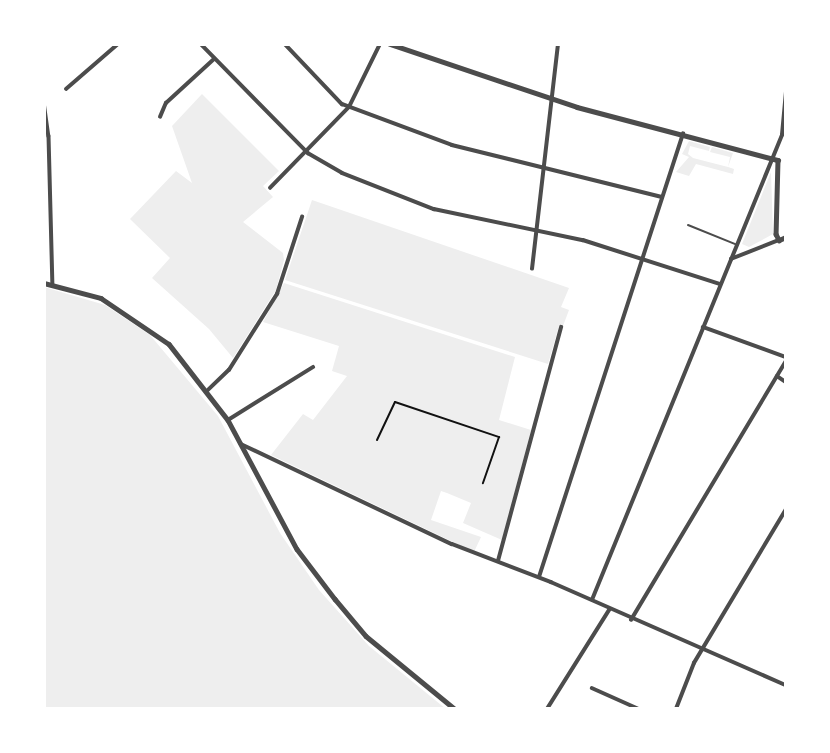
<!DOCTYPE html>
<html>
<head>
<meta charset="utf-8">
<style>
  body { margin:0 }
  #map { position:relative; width:830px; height:753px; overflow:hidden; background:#fff; font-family:"Golos Text",sans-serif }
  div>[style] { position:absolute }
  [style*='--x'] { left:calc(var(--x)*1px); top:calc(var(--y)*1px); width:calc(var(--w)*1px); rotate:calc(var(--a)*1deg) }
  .green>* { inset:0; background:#eee }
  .path>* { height:2px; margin:-1px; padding:0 1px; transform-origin:1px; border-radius:1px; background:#111 }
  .service>* { height:2px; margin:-1px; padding:0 1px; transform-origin:1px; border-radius:1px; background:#4c4c4c }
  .minor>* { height:3.5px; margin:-1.75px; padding:0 1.75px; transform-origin:1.75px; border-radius:1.75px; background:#4c4c4c }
  .tertiary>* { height:4.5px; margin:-2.25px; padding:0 2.25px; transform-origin:2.25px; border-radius:2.25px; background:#4c4c4c }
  span { translate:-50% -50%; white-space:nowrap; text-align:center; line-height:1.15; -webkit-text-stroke:6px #fff; paint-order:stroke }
  .frame { position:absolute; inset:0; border:46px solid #fff; pointer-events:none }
</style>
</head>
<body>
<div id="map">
  <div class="green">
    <i style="clip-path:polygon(202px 94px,279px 171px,263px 186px,273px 197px,243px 222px,283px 253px,284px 260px,276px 290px,233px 358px,209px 329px,152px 278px,170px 258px,130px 219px,176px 171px,192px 183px,172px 126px)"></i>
    <i style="clip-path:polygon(689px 141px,710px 147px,709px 151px,690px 146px,688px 154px,693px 158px,728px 167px,730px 157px,710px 152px,712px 147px,733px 153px,728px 167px,734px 169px,733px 174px,696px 164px,689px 176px,676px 172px,689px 157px,682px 154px)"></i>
    <i style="clip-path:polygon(771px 172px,773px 234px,749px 247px,742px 244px)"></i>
    <i style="clip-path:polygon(312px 200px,569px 288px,561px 307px,569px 310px,563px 326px,559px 326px,548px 364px,285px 280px)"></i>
    <i style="clip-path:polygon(284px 283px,515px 357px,499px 420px,531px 430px,502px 540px,463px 523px,471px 503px,447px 493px,441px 491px,431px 520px,481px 537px,474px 552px,271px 455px,303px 414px,313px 420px,347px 376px,332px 371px,339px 346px,263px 322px)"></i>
    <i style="clip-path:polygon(44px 287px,105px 305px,150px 335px,218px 416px,280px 533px,319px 590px,369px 646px,446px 709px,44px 709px)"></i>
  </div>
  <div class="path">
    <i style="--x:377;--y:440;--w:42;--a:-64.7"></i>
    <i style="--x:395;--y:402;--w:110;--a:18.6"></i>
    <i style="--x:499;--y:437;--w:49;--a:109.2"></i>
  </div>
  <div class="service">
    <i style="--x:688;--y:225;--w:51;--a:22"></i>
  </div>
  <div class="minor">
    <i style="--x:201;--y:44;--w:153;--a:45.5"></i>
    <i style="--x:308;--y:153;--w:39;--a:30"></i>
    <i style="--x:342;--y:173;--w:99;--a:21.4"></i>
    <i style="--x:434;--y:209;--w:152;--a:11.8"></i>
    <i style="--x:583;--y:240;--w:144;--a:17.8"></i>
    <i style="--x:285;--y:44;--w:83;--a:46.5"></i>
    <i style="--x:342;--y:104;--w:117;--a:20.4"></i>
    <i style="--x:452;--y:145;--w:216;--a:13.9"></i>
    <i style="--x:66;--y:89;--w:69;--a:-40.9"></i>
    <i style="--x:44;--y:102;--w:34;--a:82"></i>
    <i style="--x:49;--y:136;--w:148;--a:88.5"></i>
    <i style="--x:160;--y:117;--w:15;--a:-67"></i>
    <i style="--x:166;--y:103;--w:65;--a:-42.5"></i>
    <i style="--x:270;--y:188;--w:113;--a:-45.7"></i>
    <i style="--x:349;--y:107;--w:70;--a:-63.8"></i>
    <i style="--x:731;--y:259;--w:52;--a:-21.6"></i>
    <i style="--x:532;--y:269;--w:226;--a:-83.4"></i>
    <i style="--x:703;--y:327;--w:88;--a:19.9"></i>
    <i style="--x:777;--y:376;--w:11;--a:34"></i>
    <i style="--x:208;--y:390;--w:29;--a:-44"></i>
    <i style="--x:229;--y:370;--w:90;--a:-57.7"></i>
    <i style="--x:277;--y:294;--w:81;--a:-72"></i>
    <i style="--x:228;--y:420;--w:100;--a:-31.9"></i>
    <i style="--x:241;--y:444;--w:233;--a:25.4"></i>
    <i style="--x:452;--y:544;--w:106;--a:21"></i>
    <i style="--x:551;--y:582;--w:257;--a:23.7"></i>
    <i style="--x:498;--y:561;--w:242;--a:-74.9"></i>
    <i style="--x:539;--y:577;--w:466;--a:-72"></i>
    <i style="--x:592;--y:600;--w:502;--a:-67.77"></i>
    <i style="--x:782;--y:135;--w:43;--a:-84.7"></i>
    <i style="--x:631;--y:620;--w:302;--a:-59.1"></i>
    <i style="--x:592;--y:688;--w:51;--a:24.1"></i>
    <i style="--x:547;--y:709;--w:117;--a:-57.9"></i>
    <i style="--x:676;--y:709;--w:49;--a:-68.6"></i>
    <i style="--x:694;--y:663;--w:179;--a:-59.1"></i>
  </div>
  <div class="tertiary">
    <i style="--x:390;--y:44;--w:197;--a:18.6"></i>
    <i style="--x:577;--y:107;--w:208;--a:14.8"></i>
    <i style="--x:778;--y:160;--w:74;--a:91.5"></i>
    <i style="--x:776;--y:234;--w:7;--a:63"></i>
    <i style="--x:779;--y:240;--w:8;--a:-23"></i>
    <i style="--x:44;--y:283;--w:59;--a:14.7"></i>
    <i style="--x:101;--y:298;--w:82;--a:34.1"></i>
    <i style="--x:169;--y:344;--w:96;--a:52.2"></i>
    <i style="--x:228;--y:420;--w:146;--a:61.9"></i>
    <i style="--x:297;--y:549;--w:63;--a:52.8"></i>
    <i style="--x:335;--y:599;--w:48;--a:50"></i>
    <i style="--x:366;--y:636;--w:115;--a:39.4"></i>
  </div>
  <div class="frame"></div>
</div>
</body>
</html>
